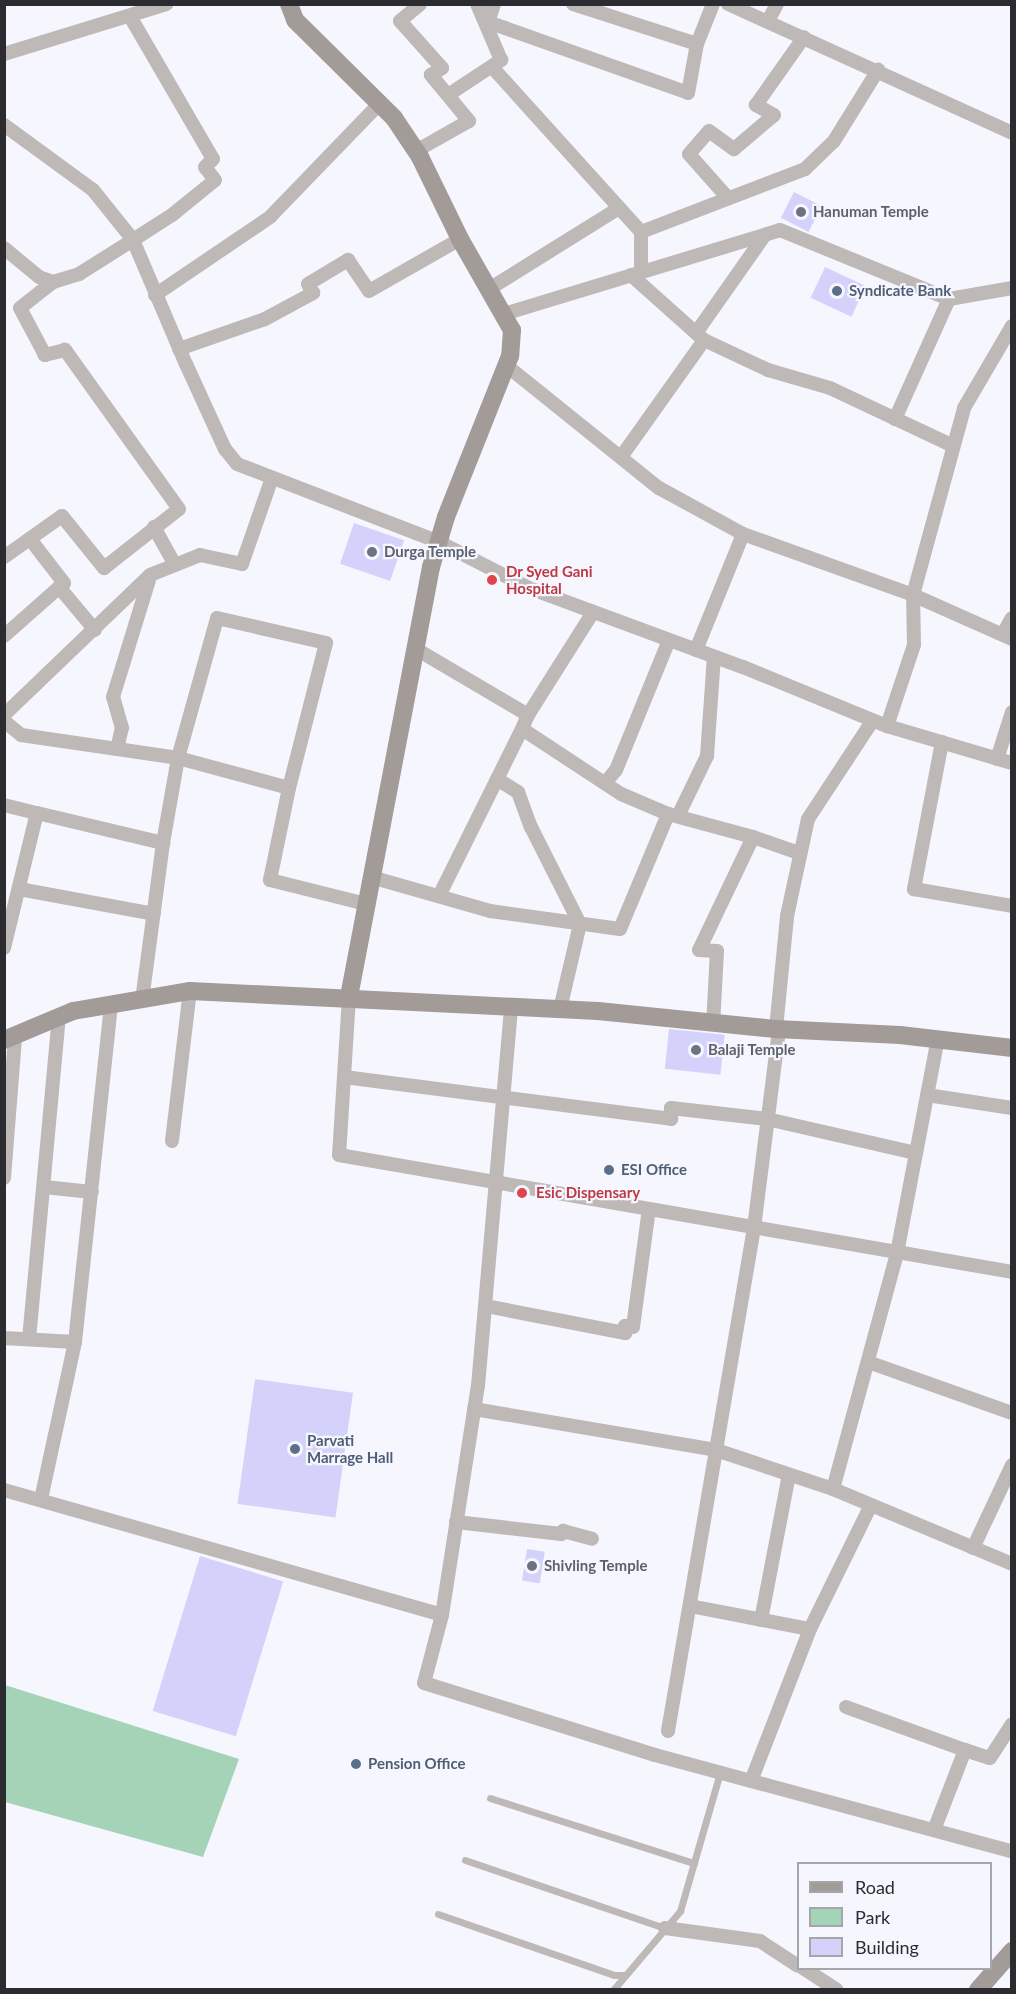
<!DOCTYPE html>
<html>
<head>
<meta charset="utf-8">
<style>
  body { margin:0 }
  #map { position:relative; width:1016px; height:1994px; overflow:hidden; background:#f6f6ff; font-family:Lato,sans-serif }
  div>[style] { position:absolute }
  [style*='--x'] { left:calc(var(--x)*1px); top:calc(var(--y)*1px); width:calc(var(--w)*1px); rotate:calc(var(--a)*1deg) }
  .green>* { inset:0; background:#a5d3b8 }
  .building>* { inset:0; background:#d4d2fb; transform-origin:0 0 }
  .lane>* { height:7px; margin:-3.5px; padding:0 3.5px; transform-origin:3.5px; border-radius:3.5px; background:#beb9b6 }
  .street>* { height:14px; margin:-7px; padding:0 7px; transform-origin:7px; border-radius:7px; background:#beb9b6 }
  .secondary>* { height:18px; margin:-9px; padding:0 9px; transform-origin:9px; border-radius:9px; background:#a29b97 }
  .dots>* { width:16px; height:16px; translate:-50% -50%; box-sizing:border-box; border:3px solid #f6f6ff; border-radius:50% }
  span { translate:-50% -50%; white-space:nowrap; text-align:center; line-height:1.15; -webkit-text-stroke:4.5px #f6f6ff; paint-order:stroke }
  .worship-label { font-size:15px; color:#5b616d; font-weight:700 }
  .left { translate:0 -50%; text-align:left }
  .service-label { font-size:15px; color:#4e5e75; font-weight:700 }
  .health-label { font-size:15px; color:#be3a42; font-weight:700 }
  .frame { position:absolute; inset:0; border:6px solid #2c2c30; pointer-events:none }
  .legend { position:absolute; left:797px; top:1862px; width:195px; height:108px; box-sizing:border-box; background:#f6f6ff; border:2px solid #a5a5ac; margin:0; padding:8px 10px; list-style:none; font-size:18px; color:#2c2c30 }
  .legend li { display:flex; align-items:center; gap:12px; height:30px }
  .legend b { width:30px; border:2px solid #a5a5ac }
</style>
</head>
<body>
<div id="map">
  <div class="green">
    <i style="clip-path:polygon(5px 1685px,239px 1759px,203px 1857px,5px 1802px)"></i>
  </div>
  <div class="building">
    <i style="left:794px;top:192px;width:31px;height:29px;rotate:27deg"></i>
    <i style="left:825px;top:267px;width:45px;height:34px;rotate:25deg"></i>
    <i style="left:354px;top:523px;width:53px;height:43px;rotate:19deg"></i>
    <i style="left:669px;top:1029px;width:56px;height:40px;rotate:6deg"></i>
    <i style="left:255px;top:1379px;width:99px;height:126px;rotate:8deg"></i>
    <i style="left:527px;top:1549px;width:18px;height:32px;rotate:9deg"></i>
    <i style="left:200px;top:1556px;width:87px;height:162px;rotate:17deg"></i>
  </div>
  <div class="lane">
    <i style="--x:490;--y:1798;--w:214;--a:17.7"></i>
    <i style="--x:465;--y:1860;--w:211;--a:18.8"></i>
    <i style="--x:438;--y:1914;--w:186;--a:19.1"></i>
    <i style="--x:614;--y:1975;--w:11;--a:0"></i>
    <i style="--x:613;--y:1990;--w:104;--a:-49.7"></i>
    <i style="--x:680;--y:1911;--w:145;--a:-73.9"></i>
  </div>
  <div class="street">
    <i style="--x:494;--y:4;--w:19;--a:108"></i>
    <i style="--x:488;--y:22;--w:212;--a:19.5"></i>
    <i style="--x:688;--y:93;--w:50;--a:-79.6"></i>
    <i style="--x:573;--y:4;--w:130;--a:17.9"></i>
    <i style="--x:697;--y:44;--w:43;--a:-68.2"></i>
    <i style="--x:728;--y:4;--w:312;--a:24.4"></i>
    <i style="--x:768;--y:21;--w:19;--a:-62"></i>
    <i style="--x:4;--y:54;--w:170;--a:-17.1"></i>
    <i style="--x:492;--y:67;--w:222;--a:47.9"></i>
    <i style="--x:448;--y:95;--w:64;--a:-33.4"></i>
    <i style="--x:501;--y:60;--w:61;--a:-113.2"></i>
    <i style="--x:4;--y:125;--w:110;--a:36.1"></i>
    <i style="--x:93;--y:190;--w:64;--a:51.3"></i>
    <i style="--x:133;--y:240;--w:46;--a:-32.7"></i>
    <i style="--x:172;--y:215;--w:55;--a:-39.1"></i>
    <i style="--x:215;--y:180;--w:16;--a:-128"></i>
    <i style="--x:205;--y:167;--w:11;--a:-45"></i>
    <i style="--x:213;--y:159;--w:163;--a:-120.2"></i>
    <i style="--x:416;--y:151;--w:61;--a:-29.5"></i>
    <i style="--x:469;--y:121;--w:60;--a:-129.6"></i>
    <i style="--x:431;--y:75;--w:13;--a:-32"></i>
    <i style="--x:442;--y:68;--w:63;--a:-131.8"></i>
    <i style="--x:400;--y:21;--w:26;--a:-40"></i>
    <i style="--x:727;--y:197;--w:57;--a:-131.5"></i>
    <i style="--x:689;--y:154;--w:30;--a:-49"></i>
    <i style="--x:709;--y:131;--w:31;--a:36"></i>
    <i style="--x:734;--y:149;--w:52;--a:-40.4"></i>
    <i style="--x:774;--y:115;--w:21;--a:-151"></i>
    <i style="--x:756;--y:105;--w:83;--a:-54.8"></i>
    <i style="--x:4;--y:248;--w:45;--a:39.6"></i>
    <i style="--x:39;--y:277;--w:15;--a:20"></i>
    <i style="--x:53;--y:282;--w:27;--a:-17"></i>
    <i style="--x:79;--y:274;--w:64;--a:-32.2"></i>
    <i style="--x:133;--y:240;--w:135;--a:66.9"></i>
    <i style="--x:186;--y:364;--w:94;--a:65.4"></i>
    <i style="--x:225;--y:449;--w:19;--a:51"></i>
    <i style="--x:237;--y:464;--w:217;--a:21.1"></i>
    <i style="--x:439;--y:542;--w:101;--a:27.1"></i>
    <i style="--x:529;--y:588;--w:228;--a:20.3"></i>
    <i style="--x:743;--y:667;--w:156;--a:22.3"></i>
    <i style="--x:887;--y:726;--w:130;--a:16.5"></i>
    <i style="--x:641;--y:272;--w:40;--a:-90"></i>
    <i style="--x:641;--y:232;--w:176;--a:-21"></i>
    <i style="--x:805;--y:169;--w:40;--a:-44"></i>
    <i style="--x:834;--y:141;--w:84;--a:-58.2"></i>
    <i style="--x:631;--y:275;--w:98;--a:41.7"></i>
    <i style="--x:704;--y:340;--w:71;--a:25.1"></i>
    <i style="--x:768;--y:370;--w:65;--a:16.2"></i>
    <i style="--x:830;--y:388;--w:136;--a:25.2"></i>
    <i style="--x:489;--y:289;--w:153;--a:-31.9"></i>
    <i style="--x:155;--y:295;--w:139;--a:-34.1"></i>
    <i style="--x:270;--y:217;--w:158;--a:-46"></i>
    <i style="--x:504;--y:314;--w:288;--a:-16.9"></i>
    <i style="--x:780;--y:230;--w:183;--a:22.2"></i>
    <i style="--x:949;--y:299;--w:64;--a:-9.9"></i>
    <i style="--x:696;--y:333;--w:120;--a:-54.9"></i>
    <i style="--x:179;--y:349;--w:91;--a:-19.2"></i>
    <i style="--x:265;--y:319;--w:55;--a:-28.4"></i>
    <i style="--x:313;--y:293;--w:10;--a:-119"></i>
    <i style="--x:308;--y:284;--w:47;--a:-31"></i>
    <i style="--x:348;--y:260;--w:37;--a:56"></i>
    <i style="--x:369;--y:291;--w:105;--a:-29.7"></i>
    <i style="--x:507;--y:366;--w:195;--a:38.8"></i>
    <i style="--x:659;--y:488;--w:96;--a:28.7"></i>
    <i style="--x:743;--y:534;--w:181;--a:19.7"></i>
    <i style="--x:913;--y:595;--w:108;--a:24"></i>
    <i style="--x:895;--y:419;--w:132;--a:-65.8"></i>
    <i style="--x:621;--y:457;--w:143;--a:-54.6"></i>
    <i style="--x:154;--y:527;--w:43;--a:61.1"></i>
    <i style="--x:4;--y:557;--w:71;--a:-35.3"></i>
    <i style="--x:62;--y:516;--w:67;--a:51.1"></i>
    <i style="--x:104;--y:568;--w:95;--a:-38.2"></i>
    <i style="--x:179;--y:509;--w:196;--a:-125.6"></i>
    <i style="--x:65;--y:350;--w:21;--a:166"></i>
    <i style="--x:45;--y:355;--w:53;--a:-118"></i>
    <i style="--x:20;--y:308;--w:42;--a:-38.2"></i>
    <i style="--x:59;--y:587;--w:56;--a:50.1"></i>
    <i style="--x:1003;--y:634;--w:18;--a:-61"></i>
    <i style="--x:4;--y:636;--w:80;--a:-41.5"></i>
    <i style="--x:64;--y:583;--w:56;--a:-127.7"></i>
    <i style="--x:696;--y:650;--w:125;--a:-67.9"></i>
    <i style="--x:4;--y:715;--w:202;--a:-43.8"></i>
    <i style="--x:150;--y:575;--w:54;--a:-21.8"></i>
    <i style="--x:200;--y:555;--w:43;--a:12.1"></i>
    <i style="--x:242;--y:564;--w:91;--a:-70.8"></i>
    <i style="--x:528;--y:715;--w:122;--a:-57.7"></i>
    <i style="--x:4;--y:721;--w:22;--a:39"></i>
    <i style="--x:21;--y:735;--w:159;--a:8.3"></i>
    <i style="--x:178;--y:758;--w:145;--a:-74.4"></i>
    <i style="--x:217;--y:618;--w:112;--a:12.9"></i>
    <i style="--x:326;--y:643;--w:150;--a:104.3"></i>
    <i style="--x:887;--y:726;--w:85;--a:-71.6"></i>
    <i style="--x:914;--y:645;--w:50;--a:-91.1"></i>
    <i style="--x:913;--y:595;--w:194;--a:-74.7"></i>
    <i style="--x:964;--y:408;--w:95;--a:-59.7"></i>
    <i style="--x:942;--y:742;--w:150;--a:100.8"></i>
    <i style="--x:914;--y:889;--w:99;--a:9.8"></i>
    <i style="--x:117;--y:749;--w:22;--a:-77"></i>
    <i style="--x:122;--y:728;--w:32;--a:-106"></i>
    <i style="--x:113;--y:697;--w:122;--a:-72.9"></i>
    <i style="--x:997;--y:759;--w:49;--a:-72.3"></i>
    <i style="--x:497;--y:779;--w:25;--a:32"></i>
    <i style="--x:518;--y:792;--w:37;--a:70"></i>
    <i style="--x:531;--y:827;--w:109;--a:63.2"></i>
    <i style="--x:580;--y:924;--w:87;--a:103.2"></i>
    <i style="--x:605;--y:783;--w:17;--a:-50"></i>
    <i style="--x:616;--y:770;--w:140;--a:-67.8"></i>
    <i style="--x:4;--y:805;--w:34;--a:14"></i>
    <i style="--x:668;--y:814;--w:88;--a:15.1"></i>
    <i style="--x:753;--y:837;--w:125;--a:115.5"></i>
    <i style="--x:699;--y:950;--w:18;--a:3"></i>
    <i style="--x:717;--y:951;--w:73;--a:93.1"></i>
    <i style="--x:678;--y:816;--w:67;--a:-64.2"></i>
    <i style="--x:707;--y:756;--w:99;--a:-86"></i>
    <i style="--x:753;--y:837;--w:49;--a:19.2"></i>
    <i style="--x:163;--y:843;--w:86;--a:-80"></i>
    <i style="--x:178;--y:758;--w:115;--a:15.1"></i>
    <i style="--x:289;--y:788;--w:94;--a:101.7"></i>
    <i style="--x:270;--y:880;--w:99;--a:14"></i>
    <i style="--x:371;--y:877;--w:124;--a:15.9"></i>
    <i style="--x:490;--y:911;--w:131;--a:7.9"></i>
    <i style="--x:620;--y:929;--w:125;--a:-67.3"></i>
    <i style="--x:668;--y:814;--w:51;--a:-156.9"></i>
    <i style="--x:621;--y:794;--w:118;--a:-146.7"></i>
    <i style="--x:522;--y:729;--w:15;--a:-67"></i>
    <i style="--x:528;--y:715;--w:130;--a:-149.5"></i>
    <i style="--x:19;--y:889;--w:137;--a:10.5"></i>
    <i style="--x:439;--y:896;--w:186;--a:-63.6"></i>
    <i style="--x:4;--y:948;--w:139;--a:-76.3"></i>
    <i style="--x:37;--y:813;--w:130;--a:13.4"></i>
    <i style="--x:163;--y:843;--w:158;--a:97.6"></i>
    <i style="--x:349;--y:997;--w:158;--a:93.6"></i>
    <i style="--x:339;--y:1155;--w:683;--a:9.86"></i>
    <i style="--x:776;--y:1029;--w:114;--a:-84.4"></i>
    <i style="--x:787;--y:916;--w:99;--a:-77.8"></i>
    <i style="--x:808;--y:819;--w:118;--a:-56.7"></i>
    <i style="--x:344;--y:1077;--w:330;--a:7.3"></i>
    <i style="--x:671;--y:1119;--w:11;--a:-90"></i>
    <i style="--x:671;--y:1108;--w:97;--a:6.5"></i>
    <i style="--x:767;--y:1119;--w:153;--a:12.9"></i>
    <i style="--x:927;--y:1095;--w:86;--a:8.7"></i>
    <i style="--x:172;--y:1141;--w:151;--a:-83.2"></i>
    <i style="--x:4;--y:1178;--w:141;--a:-85.5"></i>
    <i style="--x:44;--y:1187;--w:48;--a:5.9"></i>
    <i style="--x:486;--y:1306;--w:142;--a:11"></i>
    <i style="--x:625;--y:1333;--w:7;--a:-90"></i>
    <i style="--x:625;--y:1326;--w:8;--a:7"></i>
    <i style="--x:633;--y:1327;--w:119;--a:-82.3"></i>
    <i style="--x:4;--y:1338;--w:71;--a:3.2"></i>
    <i style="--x:75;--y:1342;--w:161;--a:102.2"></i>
    <i style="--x:29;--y:1339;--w:323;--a:-84.7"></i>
    <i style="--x:75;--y:1342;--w:339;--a:-83.9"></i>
    <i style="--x:868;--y:1362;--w:153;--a:19.5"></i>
    <i style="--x:474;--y:1409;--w:245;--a:9.6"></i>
    <i style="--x:716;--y:1450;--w:123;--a:18.4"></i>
    <i style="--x:833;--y:1489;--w:194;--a:22.7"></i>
    <i style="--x:833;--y:1489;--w:245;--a:-74.8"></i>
    <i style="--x:897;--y:1253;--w:218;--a:-79.2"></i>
    <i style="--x:4;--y:1490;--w:455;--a:15.9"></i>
    <i style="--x:442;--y:1615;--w:232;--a:-81.1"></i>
    <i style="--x:478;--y:1386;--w:381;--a:-85"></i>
    <i style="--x:456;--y:1522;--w:106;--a:6.5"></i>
    <i style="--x:561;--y:1534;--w:4;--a:-56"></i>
    <i style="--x:563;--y:1531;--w:30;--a:15"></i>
    <i style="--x:973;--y:1548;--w:92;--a:-64.8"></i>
    <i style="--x:690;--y:1606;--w:122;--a:10.9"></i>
    <i style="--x:810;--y:1629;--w:163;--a:111.2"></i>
    <i style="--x:442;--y:1615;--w:70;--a:104.8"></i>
    <i style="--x:424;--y:1683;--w:242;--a:17.3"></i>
    <i style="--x:655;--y:1755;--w:370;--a:15.1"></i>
    <i style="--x:761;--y:1620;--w:148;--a:-79.1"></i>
    <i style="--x:810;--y:1629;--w:138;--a:-63.8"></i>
    <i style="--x:846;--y:1707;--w:127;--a:19.9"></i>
    <i style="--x:668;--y:1731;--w:510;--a:-80.3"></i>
    <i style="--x:754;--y:1228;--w:200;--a:-82.8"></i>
    <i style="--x:934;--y:1830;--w:86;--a:-68.8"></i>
    <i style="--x:965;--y:1750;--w:26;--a:18"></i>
    <i style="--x:990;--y:1758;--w:40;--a:-57.1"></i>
    <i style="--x:665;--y:1928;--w:96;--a:7.8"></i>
    <i style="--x:760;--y:1941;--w:45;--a:33.3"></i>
    <i style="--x:803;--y:1968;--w:40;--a:32.9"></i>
  </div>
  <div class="secondary">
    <i style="--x:289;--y:4;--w:17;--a:69"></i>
    <i style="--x:295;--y:20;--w:139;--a:44.7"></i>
    <i style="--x:394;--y:118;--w:47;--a:56.3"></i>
    <i style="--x:420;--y:157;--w:91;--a:64"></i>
    <i style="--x:460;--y:239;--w:105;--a:60.3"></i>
    <i style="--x:512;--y:330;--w:26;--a:94"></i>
    <i style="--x:510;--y:356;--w:173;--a:111.7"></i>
    <i style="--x:446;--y:517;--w:52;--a:106.7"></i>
    <i style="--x:431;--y:567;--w:438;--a:100.8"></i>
    <i style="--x:4;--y:1040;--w:75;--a:-22.8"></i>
    <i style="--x:73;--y:1011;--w:119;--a:-9.7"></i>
    <i style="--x:190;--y:991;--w:408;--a:2.8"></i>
    <i style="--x:598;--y:1011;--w:179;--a:5.8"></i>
    <i style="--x:776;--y:1029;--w:124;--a:2.8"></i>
    <i style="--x:900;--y:1035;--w:113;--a:6.6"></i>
    <i style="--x:978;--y:1990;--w:52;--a:-48.9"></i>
  </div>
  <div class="dots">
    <i style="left:801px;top:212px;background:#6b7280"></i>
    <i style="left:837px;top:291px;background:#5c6f8a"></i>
    <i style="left:372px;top:552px;background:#6b7280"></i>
    <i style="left:492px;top:580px;background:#e0444e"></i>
    <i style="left:696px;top:1050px;background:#6b7280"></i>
    <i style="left:609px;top:1170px;background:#5c6f8a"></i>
    <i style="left:522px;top:1193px;background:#e0444e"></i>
    <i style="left:295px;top:1449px;background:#5c6f8a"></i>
    <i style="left:532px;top:1566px;background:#6b7280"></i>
    <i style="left:356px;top:1764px;background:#5c6f8a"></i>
  </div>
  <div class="worship-label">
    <span class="left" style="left:813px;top:212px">Hanuman Temple</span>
    <span class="left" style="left:384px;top:552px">Durga Temple</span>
    <span class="left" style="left:708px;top:1050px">Balaji Temple</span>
    <span class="left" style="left:544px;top:1566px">Shivling Temple</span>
  </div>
  <div class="service-label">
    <span class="left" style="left:849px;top:291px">Syndicate Bank</span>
    <span class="left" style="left:621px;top:1170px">ESI Office</span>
    <span class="left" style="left:307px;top:1449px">Parvati<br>Marrage Hall</span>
    <span class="left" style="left:368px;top:1764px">Pension Office</span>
  </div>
  <div class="health-label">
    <span class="left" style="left:506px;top:580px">Dr Syed Gani<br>Hospital</span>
    <span class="left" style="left:536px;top:1193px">Esic Dispensary</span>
  </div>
  <div class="frame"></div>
  <ul class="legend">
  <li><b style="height:8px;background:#a29b97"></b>Road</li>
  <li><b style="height:16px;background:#a5d3b8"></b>Park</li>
  <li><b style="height:16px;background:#d4d2fb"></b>Building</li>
  </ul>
</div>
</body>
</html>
